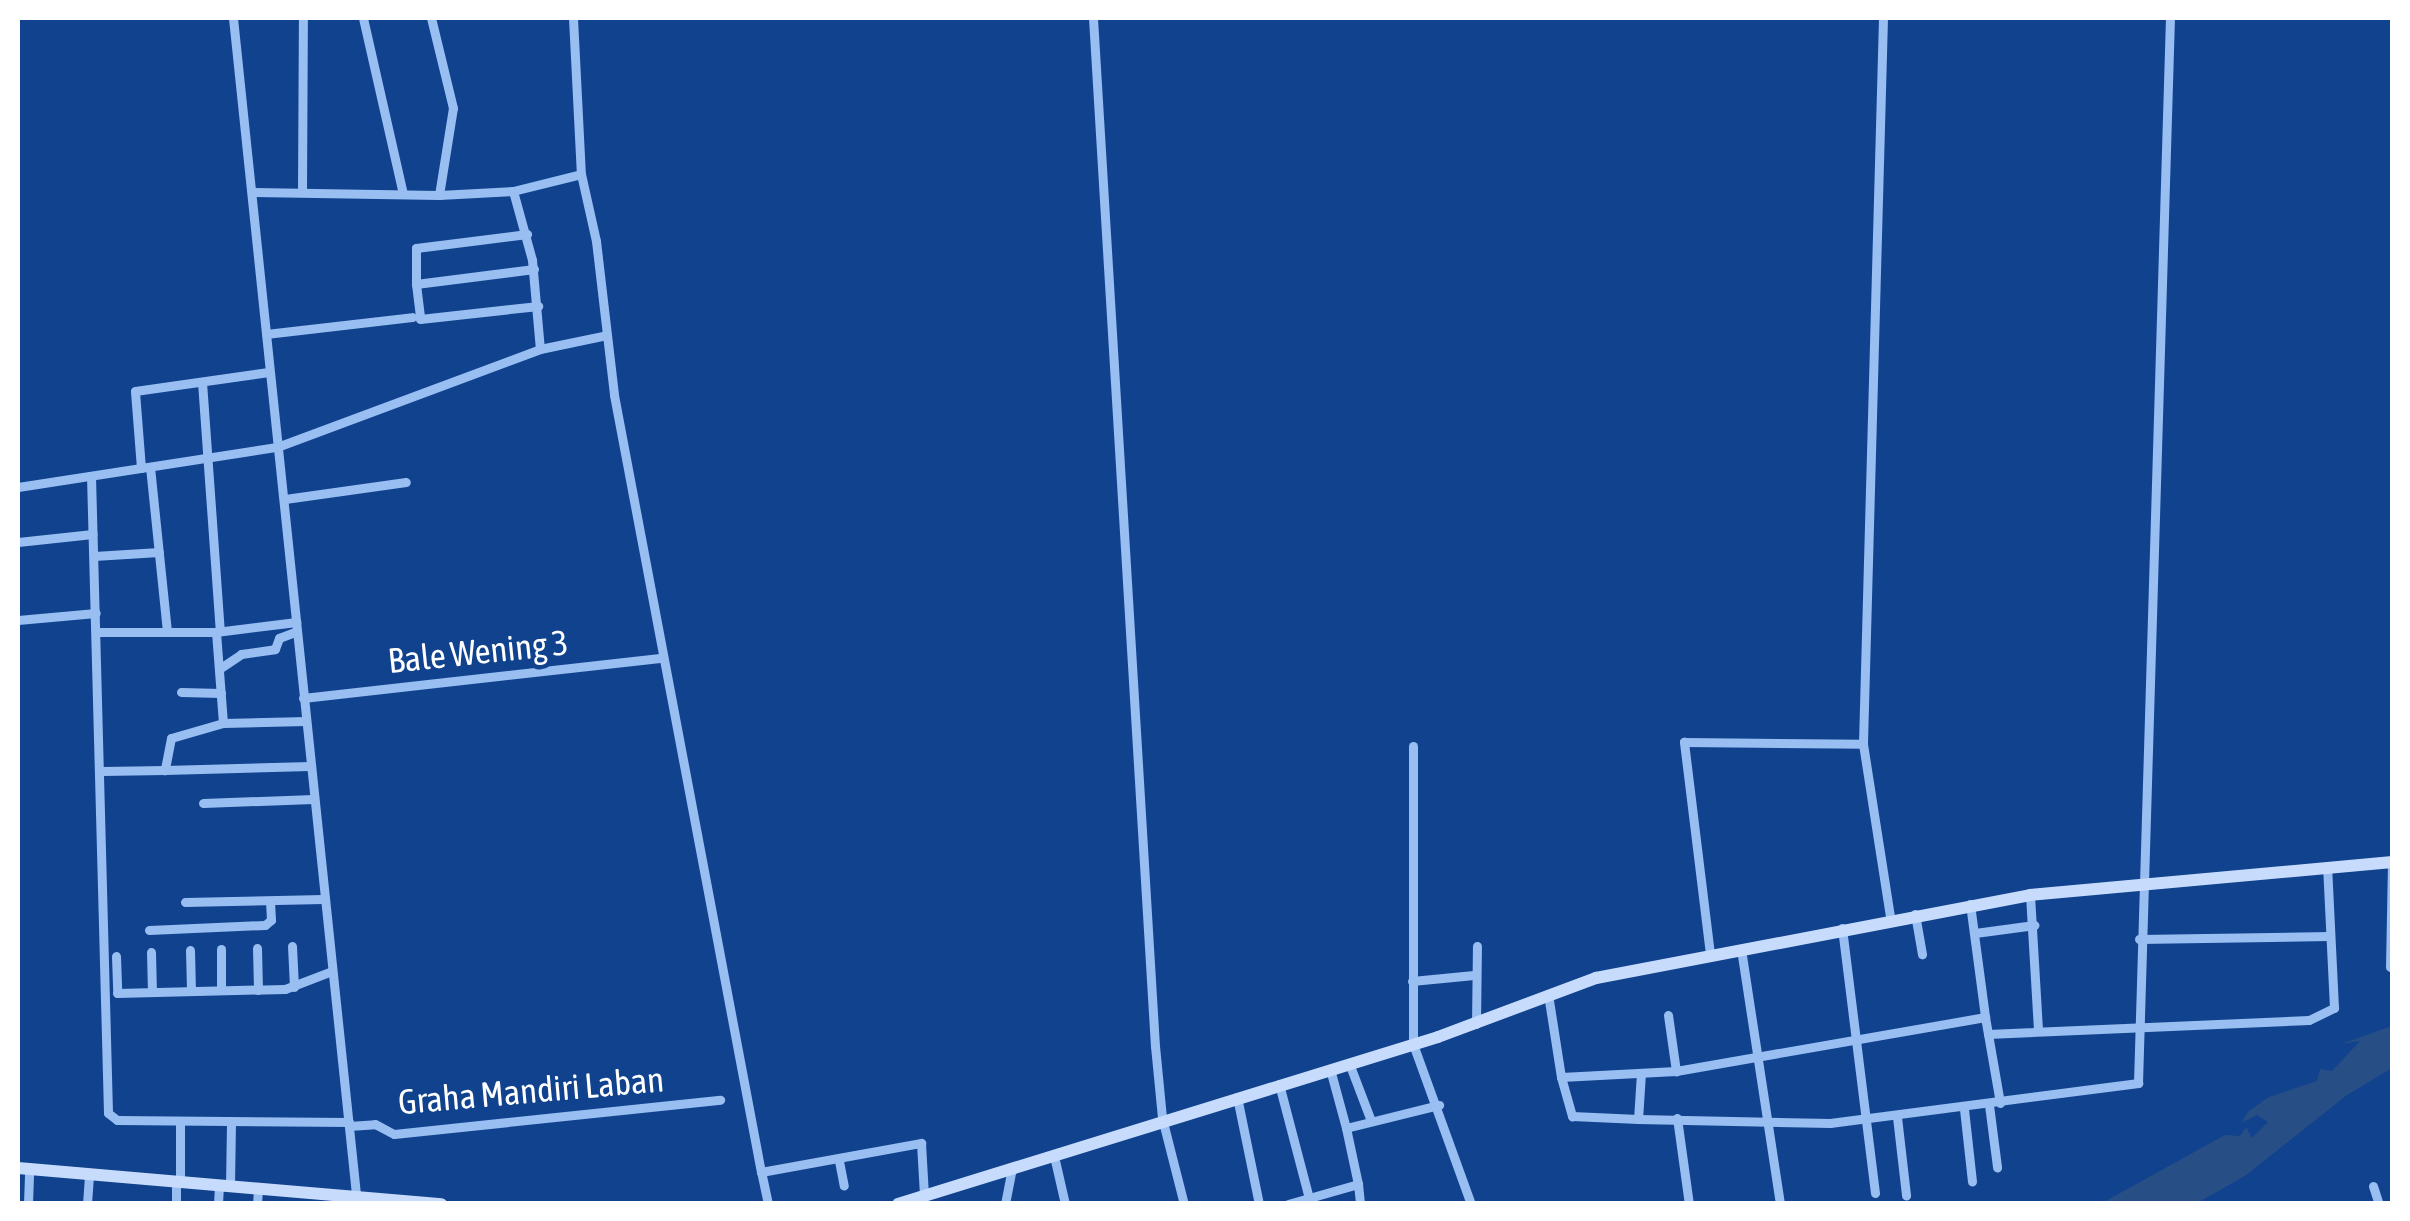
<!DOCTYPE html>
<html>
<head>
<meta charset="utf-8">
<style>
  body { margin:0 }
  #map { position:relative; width:2410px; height:1221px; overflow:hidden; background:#10428e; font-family:"Asap Condensed",sans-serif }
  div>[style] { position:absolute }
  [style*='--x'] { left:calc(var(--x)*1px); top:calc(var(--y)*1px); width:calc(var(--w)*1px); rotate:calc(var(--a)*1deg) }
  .water>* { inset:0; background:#284e86 }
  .street>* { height:9px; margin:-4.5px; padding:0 4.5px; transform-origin:4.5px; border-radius:4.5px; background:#98bef2 }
  .secondary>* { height:12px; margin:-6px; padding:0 6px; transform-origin:6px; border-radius:6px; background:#c7dcfc }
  span { translate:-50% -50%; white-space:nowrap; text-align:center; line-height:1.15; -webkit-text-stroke:9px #10428e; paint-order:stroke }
  .street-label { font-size:35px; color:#fff }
  .frame { position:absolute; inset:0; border:20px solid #fff; pointer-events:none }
</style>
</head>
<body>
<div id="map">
  <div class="water">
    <i style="clip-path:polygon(2392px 1026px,2392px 1068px,2347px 1095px,2245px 1176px,2197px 1203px,2102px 1203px,2225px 1135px,2240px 1136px,2246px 1127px,2252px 1138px,2268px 1122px,2257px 1115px,2241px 1123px,2249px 1111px,2269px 1097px,2317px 1081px,2320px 1069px,2332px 1071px,2360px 1041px,2341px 1044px)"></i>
  </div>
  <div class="street">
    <i style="--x:233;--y:18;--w:1192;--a:84.03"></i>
    <i style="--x:363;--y:18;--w:180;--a:77.2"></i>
    <i style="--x:573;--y:18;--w:156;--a:87.1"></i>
    <i style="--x:581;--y:174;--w:69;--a:77.4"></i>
    <i style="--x:596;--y:241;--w:155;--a:83.3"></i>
    <i style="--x:614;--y:395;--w:791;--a:79.29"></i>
    <i style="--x:1093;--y:18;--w:1030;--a:86.55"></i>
    <i style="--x:1155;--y:1046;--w:72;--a:84.4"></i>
    <i style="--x:1162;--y:1118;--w:89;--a:75.7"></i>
    <i style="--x:1883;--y:18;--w:726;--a:91.58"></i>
    <i style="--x:1863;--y:744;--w:175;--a:81.1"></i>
    <i style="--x:302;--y:191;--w:173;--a:-89.7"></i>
    <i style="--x:513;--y:191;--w:72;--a:74.6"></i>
    <i style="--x:532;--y:260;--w:89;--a:84.9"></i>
    <i style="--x:253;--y:192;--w:186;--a:0.9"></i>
    <i style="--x:439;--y:195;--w:88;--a:-80.9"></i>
    <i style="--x:453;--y:108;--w:93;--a:-103.7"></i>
    <i style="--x:439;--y:195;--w:74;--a:-3.1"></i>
    <i style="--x:513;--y:191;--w:70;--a:-14"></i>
    <i style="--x:534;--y:269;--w:119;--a:172.8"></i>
    <i style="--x:416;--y:284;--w:35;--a:83"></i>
    <i style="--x:420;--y:319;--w:119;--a:-6.3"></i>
    <i style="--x:416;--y:284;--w:36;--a:-90"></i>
    <i style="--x:416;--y:248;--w:112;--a:-7.2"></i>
    <i style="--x:266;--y:334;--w:147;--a:-6.6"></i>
    <i style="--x:202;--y:382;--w:250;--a:85.9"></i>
    <i style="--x:150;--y:467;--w:166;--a:84.1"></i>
    <i style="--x:141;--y:468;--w:77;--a:-94.5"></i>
    <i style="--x:135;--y:391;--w:135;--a:-8.1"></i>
    <i style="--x:91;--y:476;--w:637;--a:88.47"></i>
    <i style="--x:108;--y:1113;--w:11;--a:38"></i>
    <i style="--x:117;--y:1120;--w:232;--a:0.5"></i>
    <i style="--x:18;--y:487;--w:262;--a:-8.8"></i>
    <i style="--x:277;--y:447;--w:281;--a:-20.4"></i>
    <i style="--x:540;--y:349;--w:68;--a:-11.8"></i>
    <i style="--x:285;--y:499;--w:122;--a:-8"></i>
    <i style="--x:18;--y:542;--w:75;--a:-6.1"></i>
    <i style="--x:94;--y:556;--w:65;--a:-3.5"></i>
    <i style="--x:18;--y:620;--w:78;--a:-5.1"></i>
    <i style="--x:96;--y:632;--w:120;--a:0"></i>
    <i style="--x:216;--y:632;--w:81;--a:-7.1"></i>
    <i style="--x:216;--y:632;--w:91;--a:85.6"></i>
    <i style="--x:223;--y:723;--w:83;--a:-1.4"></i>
    <i style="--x:219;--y:669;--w:27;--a:-34"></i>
    <i style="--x:241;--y:654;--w:34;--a:-8"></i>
    <i style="--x:275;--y:649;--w:12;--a:-70"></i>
    <i style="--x:279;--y:638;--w:19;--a:-21"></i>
    <i style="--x:181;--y:692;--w:40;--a:1.4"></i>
    <i style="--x:303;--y:698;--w:359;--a:-6.4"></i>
    <i style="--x:223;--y:723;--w:54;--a:163.9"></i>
    <i style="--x:171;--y:738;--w:33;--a:101"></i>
    <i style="--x:165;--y:770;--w:145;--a:-1.6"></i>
    <i style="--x:1413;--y:746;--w:298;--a:90"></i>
    <i style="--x:1413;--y:1044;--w:170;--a:70.1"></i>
    <i style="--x:102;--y:771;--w:63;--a:-0.9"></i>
    <i style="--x:203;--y:803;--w:110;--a:-2.1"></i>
    <i style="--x:2030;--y:895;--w:136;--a:86.6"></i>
    <i style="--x:185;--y:902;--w:138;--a:-1.2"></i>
    <i style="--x:1970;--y:904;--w:114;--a:82.4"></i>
    <i style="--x:1915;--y:914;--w:41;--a:80.1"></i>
    <i style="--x:1842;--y:928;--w:267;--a:82.9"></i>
    <i style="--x:149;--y:930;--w:116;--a:-2.5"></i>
    <i style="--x:265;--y:925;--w:8;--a:-40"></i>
    <i style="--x:271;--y:920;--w:19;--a:-93"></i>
    <i style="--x:1975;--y:933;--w:60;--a:-7.7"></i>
    <i style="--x:2139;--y:939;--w:190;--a:-0.9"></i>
    <i style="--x:292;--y:946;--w:41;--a:87.2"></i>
    <i style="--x:257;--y:948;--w:42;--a:88.6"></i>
    <i style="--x:221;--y:949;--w:41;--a:90"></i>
    <i style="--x:1741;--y:949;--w:258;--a:81.3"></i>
    <i style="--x:190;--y:950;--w:41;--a:88.6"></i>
    <i style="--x:151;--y:952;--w:40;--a:88.6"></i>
    <i style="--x:1710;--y:954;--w:214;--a:-97"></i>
    <i style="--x:1684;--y:742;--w:179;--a:0.6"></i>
    <i style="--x:116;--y:956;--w:37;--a:88"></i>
    <i style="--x:117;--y:993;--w:168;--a:-1.4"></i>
    <i style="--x:285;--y:989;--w:50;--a:-21"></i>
    <i style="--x:2390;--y:967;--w:105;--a:-88.9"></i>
    <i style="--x:1412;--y:981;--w:62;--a:-5.5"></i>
    <i style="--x:1548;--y:994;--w:84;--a:81.1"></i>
    <i style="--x:1561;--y:1077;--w:115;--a:-3"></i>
    <i style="--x:1676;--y:1071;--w:314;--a:-9.9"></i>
    <i style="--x:1985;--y:1017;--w:17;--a:80"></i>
    <i style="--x:1988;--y:1034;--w:321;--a:-2.5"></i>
    <i style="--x:2309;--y:1020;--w:28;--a:-26"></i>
    <i style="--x:2334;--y:1008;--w:142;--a:-92.8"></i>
    <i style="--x:1668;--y:1015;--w:57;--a:81.9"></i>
    <i style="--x:1476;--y:1024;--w:78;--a:-89.3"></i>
    <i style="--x:1988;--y:1034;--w:70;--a:80.1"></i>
    <i style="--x:1349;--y:1063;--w:62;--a:69.2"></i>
    <i style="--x:1330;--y:1069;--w:61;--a:74.8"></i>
    <i style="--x:1346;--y:1128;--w:96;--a:-13.9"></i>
    <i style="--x:1641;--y:1073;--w:46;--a:93.7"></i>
    <i style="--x:1638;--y:1119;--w:192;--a:1.2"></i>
    <i style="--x:1830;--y:1123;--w:311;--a:-7.4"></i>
    <i style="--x:2138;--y:1083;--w:1065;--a:-88.28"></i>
    <i style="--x:1561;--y:1077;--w:41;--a:74.2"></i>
    <i style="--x:1572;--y:1116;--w:66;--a:2.6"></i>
    <i style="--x:1279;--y:1084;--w:118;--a:75.3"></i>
    <i style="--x:1237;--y:1097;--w:109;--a:78.4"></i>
    <i style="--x:1989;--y:1105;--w:63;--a:82.6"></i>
    <i style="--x:1964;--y:1109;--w:73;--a:83.7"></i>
    <i style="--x:1897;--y:1117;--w:79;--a:83.4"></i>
    <i style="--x:1677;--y:1118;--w:87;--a:82.1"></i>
    <i style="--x:349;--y:1126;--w:26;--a:-4"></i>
    <i style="--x:375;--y:1124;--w:21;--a:28"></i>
    <i style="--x:394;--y:1134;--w:328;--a:-6"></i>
    <i style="--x:1054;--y:1156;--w:49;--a:77.1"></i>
    <i style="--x:839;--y:1161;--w:25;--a:79"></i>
    <i style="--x:176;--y:1181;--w:23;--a:90"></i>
    <i style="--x:180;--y:1182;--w:61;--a:-90"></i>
    <i style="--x:1358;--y:1184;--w:20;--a:84"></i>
    <i style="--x:230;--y:1186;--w:64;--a:-89.1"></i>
    <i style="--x:2373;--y:1186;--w:19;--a:72"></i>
    <i style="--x:28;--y:1204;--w:35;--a:-88"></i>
    <i style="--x:87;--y:1204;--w:28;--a:-86"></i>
    <i style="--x:218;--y:1204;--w:19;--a:-87"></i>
    <i style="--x:257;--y:1204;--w:16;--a:-86"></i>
    <i style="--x:768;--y:1204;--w:33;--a:-102"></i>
    <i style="--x:761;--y:1172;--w:163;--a:-10.3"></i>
    <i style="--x:921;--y:1143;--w:52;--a:86.7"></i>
    <i style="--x:1005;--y:1204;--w:38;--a:-79"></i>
    <i style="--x:1288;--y:1204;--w:73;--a:-15.9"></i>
    <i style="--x:1358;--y:1184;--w:57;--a:-102.1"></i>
  </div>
  <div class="secondary">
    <i style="--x:18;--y:1168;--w:425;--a:4.9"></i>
    <i style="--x:898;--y:1204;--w:565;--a:-17.18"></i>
    <i style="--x:1438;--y:1037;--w:169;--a:-20.5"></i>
    <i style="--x:1596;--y:978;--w:442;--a:-10.8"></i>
    <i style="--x:2030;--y:895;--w:364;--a:-5.2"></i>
  </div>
  <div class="street-label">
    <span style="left:478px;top:651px;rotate:-6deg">Bale Wening 3</span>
    <span style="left:531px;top:1090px;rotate:-5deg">Graha Mandiri Laban</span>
  </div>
  <div class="frame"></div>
</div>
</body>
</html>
